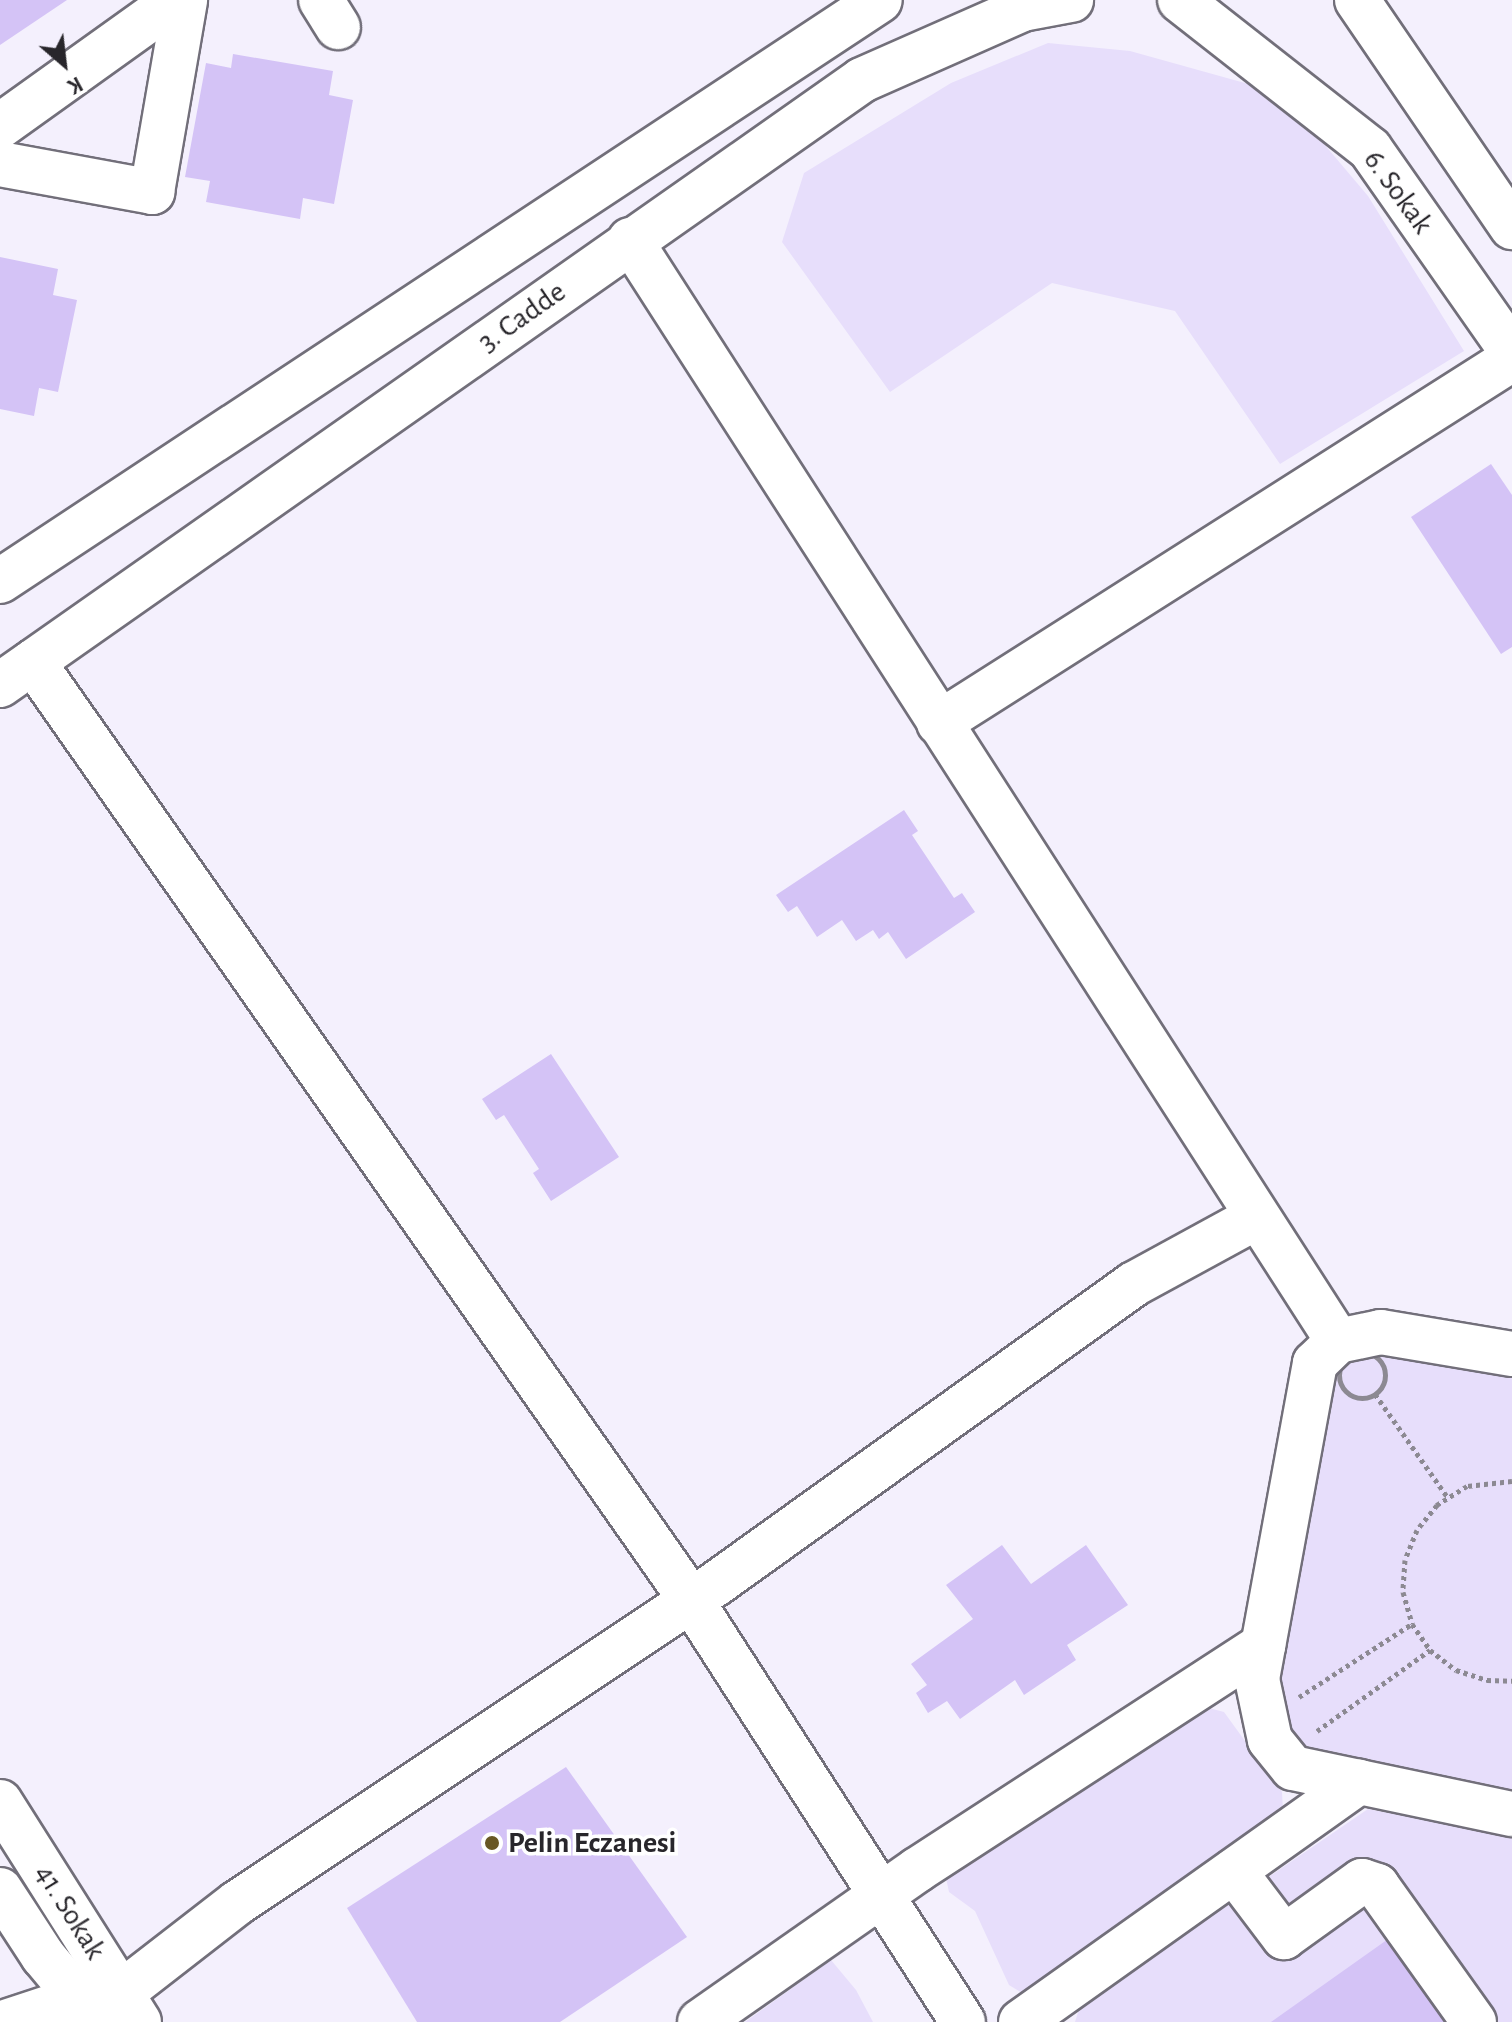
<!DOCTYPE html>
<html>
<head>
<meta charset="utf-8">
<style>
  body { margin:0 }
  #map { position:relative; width:1512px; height:2022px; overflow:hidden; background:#f4f0fd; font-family:"Alegreya Sans",sans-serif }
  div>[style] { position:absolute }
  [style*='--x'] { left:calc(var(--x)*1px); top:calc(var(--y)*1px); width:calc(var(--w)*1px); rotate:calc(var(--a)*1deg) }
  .green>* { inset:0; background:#e7defb }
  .building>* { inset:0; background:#d4c3f6 }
  .path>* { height:5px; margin-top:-2.5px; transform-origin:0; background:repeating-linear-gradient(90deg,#8c8992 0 4px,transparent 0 8px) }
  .path>.ring { margin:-2.5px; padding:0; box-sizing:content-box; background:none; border:5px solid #8c8992; border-radius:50% }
  .roads { filter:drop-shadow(2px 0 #726f7a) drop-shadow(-2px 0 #726f7a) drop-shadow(0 2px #726f7a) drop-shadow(0 -2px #726f7a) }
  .minor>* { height:44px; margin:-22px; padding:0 22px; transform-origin:22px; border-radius:22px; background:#fff }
  .major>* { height:44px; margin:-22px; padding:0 22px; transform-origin:22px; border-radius:22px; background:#fff }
  .dots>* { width:22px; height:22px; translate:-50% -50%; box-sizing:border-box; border:4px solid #fff; border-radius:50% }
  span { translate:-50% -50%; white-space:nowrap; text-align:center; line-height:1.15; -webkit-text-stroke:7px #fff; paint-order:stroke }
  .street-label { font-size:30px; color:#28262b }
  .poi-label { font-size:30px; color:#28262b; font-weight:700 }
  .left { translate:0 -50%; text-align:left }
  .north { position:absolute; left:24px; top:24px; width:80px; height:80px; -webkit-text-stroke:6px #fff; paint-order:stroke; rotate:152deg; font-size:22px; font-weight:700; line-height:32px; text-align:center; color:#28262b }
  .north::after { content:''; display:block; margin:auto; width:28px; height:36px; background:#28262b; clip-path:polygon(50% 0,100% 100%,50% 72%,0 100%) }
</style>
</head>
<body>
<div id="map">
  <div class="green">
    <i style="clip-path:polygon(1048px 43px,1130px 51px,1252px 85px,1313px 131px,1368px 196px,1464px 351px,1280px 464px,1175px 311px,1052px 283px,890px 392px,782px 242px,804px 173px,951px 83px)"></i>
    <i style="clip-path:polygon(1370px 1346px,1512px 1375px,1512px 1790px,1302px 1747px,1277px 1726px,1273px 1694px,1334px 1361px)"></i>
    <i style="clip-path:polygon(1205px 1707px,1224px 1712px,1282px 1792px,1283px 1811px,1024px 1994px,1009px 1985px,975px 1911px,949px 1892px,946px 1878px)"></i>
    <i style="clip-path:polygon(1368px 1809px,1512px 1836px,1512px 2022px,1075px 2022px,1080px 2006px)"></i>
    <i style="clip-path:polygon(831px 1960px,856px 1990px,873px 2022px,745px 2022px)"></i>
  </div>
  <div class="building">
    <i style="clip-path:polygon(0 0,67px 0,0 45px)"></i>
    <i style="clip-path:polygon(233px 54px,333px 71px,329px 95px,353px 100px,334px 204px,303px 198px,300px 219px,206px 202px,210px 181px,185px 177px,206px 63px,231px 68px)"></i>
    <i style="clip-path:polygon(0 257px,58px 269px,53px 295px,77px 300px,58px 392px,39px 388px,34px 416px,0 409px)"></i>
    <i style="clip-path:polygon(1491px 464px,1512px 495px,1512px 647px,1501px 654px,1411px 517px)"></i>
    <i style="clip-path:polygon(904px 810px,918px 831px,912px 835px,954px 898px,962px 893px,975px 912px,906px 959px,888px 932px,879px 939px,873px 930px,856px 941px,842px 920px,817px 937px,797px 906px,788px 912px,776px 895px)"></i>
    <i style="clip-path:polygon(551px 1054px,619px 1157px,551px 1201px,533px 1173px,539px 1169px,504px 1115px,496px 1120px,482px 1099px)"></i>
    <i style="clip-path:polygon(1002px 1545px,1031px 1584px,1086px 1545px,1128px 1605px,1067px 1645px,1076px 1660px,1024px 1695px,1015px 1680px,960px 1719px,947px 1701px,928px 1713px,916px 1693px,927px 1685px,911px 1664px,973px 1619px,946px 1585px)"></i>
    <i style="clip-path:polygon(566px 1767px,687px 1937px,560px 2022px,417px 2022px,347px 1908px)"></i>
    <i style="clip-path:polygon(1391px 1937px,1451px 2022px,1271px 2022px)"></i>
  </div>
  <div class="path">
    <i class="ring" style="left:1339px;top:1352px;width:41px;height:41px"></i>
    <i style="--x:1375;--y:1394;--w:127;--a:54.9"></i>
    <i style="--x:1512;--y:1481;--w:45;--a:173.7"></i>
    <i style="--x:1467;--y:1486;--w:36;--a:148"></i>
    <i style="--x:1437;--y:1505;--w:32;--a:129"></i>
    <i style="--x:1417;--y:1530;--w:32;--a:112"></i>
    <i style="--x:1405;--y:1560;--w:32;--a:94"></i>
    <i style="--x:1403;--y:1592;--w:33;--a:74"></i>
    <i style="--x:1412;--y:1624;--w:32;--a:55"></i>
    <i style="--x:1430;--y:1650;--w:33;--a:38"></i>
    <i style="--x:1456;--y:1670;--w:33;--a:18"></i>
    <i style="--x:1487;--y:1680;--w:25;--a:2"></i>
    <i style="--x:1299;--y:1697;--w:135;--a:-32.9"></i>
    <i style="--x:1317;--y:1731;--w:139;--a:-35.6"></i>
  </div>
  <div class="roads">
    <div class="minor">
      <i style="--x:321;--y:0;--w:32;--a:58"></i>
      <i style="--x:1180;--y:0;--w:241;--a:38.1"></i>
      <i style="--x:1370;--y:149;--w:248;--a:55"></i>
      <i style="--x:1357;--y:0;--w:275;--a:55.7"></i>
      <i style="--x:0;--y:126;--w:216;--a:-35.6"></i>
      <i style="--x:0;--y:164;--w:155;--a:10.4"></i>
      <i style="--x:152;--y:192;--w:195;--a:-80.2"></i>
      <i style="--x:630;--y:240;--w:1309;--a:57.26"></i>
      <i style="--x:33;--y:662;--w:1146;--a:54.95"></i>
      <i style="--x:691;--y:1600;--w:502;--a:57.2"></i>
      <i style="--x:939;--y:723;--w:679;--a:-32.43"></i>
      <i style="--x:1512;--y:1354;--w:133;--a:-170.5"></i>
      <i style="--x:1381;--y:1332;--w:44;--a:168.2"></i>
      <i style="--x:1338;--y:1341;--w:32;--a:136"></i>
      <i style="--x:1315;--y:1363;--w:321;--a:100.4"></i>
      <i style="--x:1257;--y:1679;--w:62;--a:78"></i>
      <i style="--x:1270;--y:1740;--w:36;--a:51"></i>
      <i style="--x:1293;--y:1768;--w:224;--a:11.9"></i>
      <i style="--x:0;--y:1802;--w:260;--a:57.7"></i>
      <i style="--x:1234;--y:1871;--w:83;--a:52.9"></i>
      <i style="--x:1284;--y:1937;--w:96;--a:-35.7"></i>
      <i style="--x:1362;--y:1881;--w:16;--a:18"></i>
      <i style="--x:1377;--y:1886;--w:167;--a:54.5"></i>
      <i style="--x:0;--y:1890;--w:79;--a:56.9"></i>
      <i style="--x:43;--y:1956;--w:80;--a:50.1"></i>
      <i style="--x:6;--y:2022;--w:76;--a:-18.4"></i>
      <i style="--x:78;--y:1998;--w:43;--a:-6.6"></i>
      <i style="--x:121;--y:1993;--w:147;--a:-37.8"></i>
      <i style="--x:237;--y:1903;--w:577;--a:-33.69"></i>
      <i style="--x:717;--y:1583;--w:513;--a:-35.64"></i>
      <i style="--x:1134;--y:1284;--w:138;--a:-28.6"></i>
      <i style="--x:700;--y:2022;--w:265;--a:-35"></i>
      <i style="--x:917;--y:1870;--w:413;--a:-33"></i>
      <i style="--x:1021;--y:2022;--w:415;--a:-35.4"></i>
    </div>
    <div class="major">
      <i style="--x:0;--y:581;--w:1054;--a:-33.43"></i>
      <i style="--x:0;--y:685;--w:1053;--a:-35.06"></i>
      <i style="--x:862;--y:80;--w:176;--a:-23.8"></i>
      <i style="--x:1023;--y:9;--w:49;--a:-10.6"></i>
    </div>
  </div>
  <div class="dots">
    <i style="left:492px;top:1843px;background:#685724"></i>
  </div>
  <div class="street-label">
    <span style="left:1398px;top:192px;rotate:54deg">6. Sokak</span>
    <span style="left:522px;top:317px;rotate:-35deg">3. Cadde</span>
    <span style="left:70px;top:1912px;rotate:58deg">41. Sokak</span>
  </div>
  <div class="poi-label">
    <span class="left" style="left:508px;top:1843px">Pelin Eczanesi</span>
  </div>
  <div class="north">K</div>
</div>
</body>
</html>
